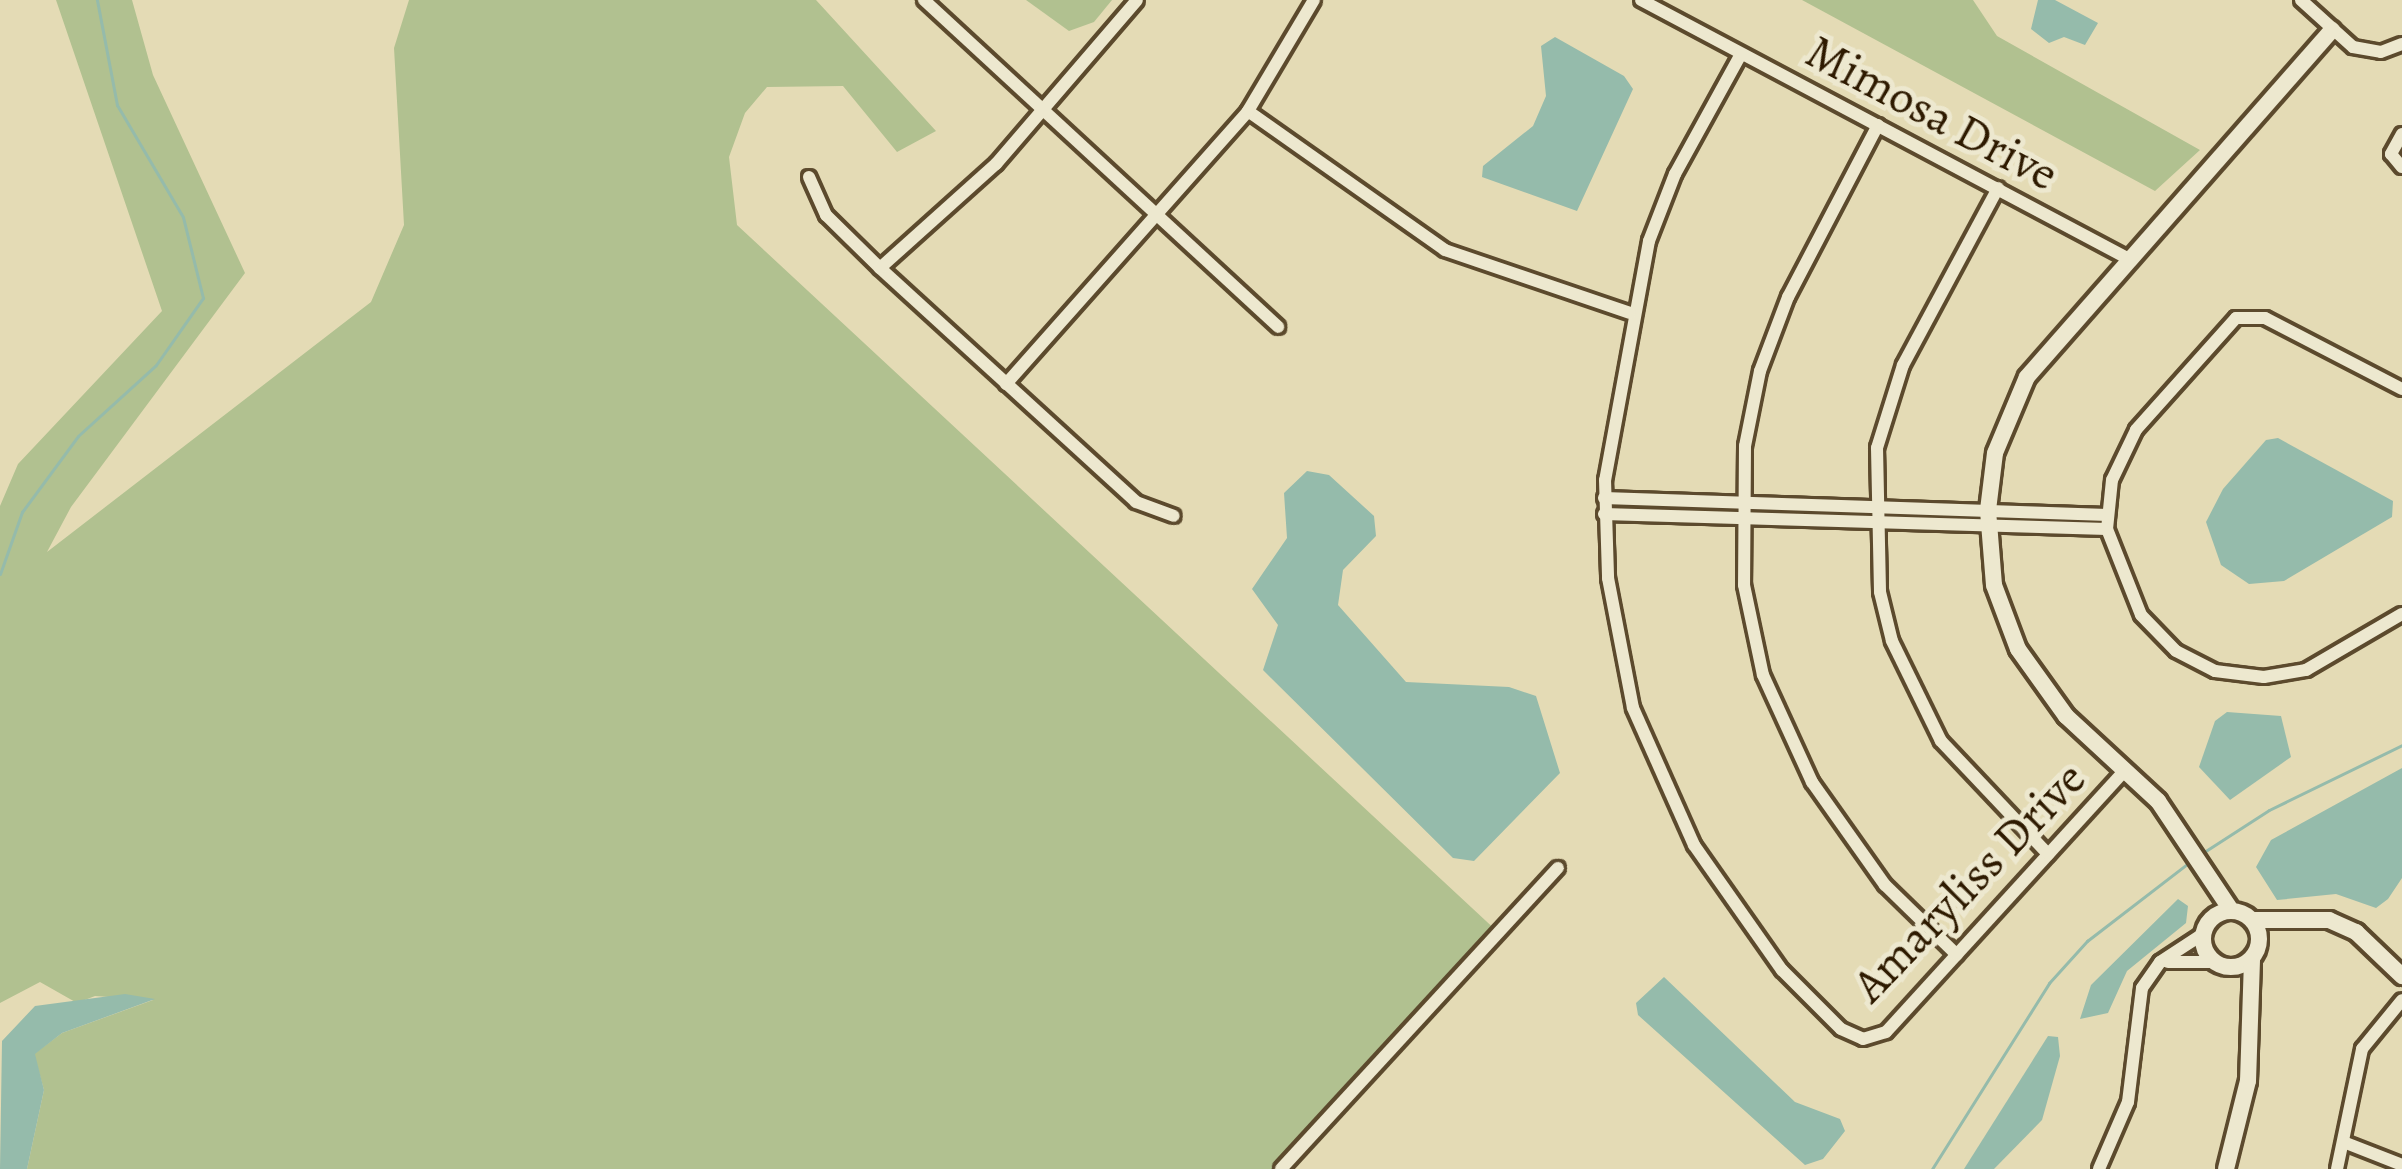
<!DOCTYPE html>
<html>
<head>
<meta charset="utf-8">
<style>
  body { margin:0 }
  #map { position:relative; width:2402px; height:1169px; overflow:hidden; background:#e4dbb5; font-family:Alegreya,serif }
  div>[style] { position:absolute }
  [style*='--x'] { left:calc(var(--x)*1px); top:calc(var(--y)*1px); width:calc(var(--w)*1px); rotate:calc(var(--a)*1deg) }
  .green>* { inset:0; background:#b1c190 }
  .water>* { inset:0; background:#95bbab }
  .stream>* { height:3px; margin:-1.5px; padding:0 1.5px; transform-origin:1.5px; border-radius:1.5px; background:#95bbab }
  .roads { filter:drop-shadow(3px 0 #5c4a2d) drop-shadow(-3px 0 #5c4a2d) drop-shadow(0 3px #5c4a2d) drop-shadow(0 -3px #5c4a2d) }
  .street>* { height:12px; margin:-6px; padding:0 6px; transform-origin:6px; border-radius:6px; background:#ede8cf }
  .secondary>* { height:16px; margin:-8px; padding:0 8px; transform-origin:8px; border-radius:8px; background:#ede8cf }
  .secondary>.ring { margin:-8px; padding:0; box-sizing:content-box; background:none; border:16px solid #ede8cf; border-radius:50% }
  span { translate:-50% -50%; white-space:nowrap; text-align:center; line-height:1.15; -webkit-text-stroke:10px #ede8cf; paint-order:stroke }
  .street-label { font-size:48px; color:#2e1a00 }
</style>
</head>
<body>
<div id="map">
  <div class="green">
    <i style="clip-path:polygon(56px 0,132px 0,153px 75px,245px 273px,71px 507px,47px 552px,371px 302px,404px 225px,394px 48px,409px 0,816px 0,936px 131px,897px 152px,843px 86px,767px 87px,745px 113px,729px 157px,737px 225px,1500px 934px,1276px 1169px,27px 1169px,44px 1090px,34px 1054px,62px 1033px,153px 1000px,95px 996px,77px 1003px,40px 982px,0 1003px,0 506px,18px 464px,162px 311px)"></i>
    <i style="clip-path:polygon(1026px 0,1112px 0,1094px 22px,1069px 31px)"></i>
    <i style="clip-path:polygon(1802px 0,1973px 0,1997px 36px,2200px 150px,2155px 191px)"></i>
  </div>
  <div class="water">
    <i style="clip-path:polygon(2038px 0,2055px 0,2098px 23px,2085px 45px,2064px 37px,2049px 43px,2031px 29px)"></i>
    <i style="clip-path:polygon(1555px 37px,1624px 76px,1633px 89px,1577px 211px,1482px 177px,1483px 166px,1533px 126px,1546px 96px,1541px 46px)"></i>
    <i style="clip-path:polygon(2278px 438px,2393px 501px,2392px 517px,2284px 581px,2249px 584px,2221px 565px,2206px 522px,2223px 489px,2266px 440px)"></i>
    <i style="clip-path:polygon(1307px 471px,1329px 475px,1374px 516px,1376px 536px,1343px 570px,1338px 605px,1406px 682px,1509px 687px,1536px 696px,1560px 773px,1474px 861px,1453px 858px,1263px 670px,1278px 625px,1252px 589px,1287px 538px,1284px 493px)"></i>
    <i style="clip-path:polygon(2227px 712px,2281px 716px,2291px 757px,2230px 800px,2199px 767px,2215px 721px)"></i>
    <i style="clip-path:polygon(2402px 768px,2402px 878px,2388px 899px,2376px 908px,2336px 894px,2277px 900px,2256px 867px,2271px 840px)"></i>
    <i style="clip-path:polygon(2178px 899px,2188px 906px,2186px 923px,2127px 971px,2108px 1013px,2080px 1019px,2091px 985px)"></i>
    <i style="clip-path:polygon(1664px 977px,1795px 1102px,1840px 1119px,1845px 1131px,1823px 1159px,1805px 1165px,1638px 1015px,1636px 1003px)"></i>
    <i style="clip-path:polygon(125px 994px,155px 999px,62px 1033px,35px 1054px,44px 1090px,27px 1169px,0 1169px,2px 1041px,35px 1006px)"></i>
    <i style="clip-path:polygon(2048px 1036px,2058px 1037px,2060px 1056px,2042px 1120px,1994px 1169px,1964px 1169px)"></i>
  </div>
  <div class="stream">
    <i style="--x:0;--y:574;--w:66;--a:-70.5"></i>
    <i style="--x:22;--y:512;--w:94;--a:-53.6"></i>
    <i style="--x:78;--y:436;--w:105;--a:-42.3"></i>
    <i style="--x:156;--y:365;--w:82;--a:-55"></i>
    <i style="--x:203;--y:298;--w:83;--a:-103.9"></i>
    <i style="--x:183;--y:217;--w:130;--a:-120.5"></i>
    <i style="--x:117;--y:105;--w:107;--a:-100.8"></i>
    <i style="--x:2204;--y:852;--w:77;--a:-32.9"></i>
    <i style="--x:2269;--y:810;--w:148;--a:-26"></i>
    <i style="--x:1932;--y:1169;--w:220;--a:-57.8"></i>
    <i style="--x:2049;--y:983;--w:57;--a:-47.9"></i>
    <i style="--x:2087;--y:941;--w:131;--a:-37.6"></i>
  </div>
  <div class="roads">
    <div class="street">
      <i style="--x:924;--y:0;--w:482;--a:42.7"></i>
      <i style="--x:1641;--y:0;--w:550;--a:27.96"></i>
      <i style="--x:2301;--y:0;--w:70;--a:42.1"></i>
      <i style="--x:2353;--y:47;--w:28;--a:10"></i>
      <i style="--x:2381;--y:52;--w:22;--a:-21"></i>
      <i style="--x:1741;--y:54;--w:137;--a:118.8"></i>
      <i style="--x:1675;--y:174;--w:72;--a:111.2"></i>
      <i style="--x:1649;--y:241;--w:243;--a:100.4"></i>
      <i style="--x:1605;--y:480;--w:98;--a:88.2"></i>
      <i style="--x:1608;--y:578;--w:132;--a:79.1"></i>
      <i style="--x:1633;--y:708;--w:150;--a:66"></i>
      <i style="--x:1694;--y:845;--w:153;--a:54.9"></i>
      <i style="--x:1782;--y:970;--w:83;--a:45"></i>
      <i style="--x:1841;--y:1029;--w:24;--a:24"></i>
      <i style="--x:1863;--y:1039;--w:24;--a:-17"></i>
      <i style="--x:1886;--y:1032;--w:353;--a:-47.6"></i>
      <i style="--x:1248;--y:111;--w:241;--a:35.2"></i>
      <i style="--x:1445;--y:250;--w:195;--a:18.8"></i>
      <i style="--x:1878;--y:125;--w:194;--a:117.6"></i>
      <i style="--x:1788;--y:297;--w:79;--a:110.7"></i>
      <i style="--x:1760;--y:371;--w:76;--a:101.3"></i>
      <i style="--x:1745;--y:446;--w:139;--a:90.4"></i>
      <i style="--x:1744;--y:585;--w:92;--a:78.1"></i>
      <i style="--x:1763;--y:675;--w:118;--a:65.4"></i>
      <i style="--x:1812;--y:782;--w:126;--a:54.7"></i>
      <i style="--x:1885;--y:885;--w:100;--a:44.2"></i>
      <i style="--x:2402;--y:134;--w:23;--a:119"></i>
      <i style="--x:2391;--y:154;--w:17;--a:50"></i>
      <i style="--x:809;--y:177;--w:42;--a:65.9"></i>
      <i style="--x:826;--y:215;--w:76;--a:44.5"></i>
      <i style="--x:880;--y:268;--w:347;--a:42.4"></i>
      <i style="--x:1136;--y:502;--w:40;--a:20.2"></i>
      <i style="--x:1998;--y:188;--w:201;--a:118.2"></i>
      <i style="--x:1903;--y:365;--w:87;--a:107.4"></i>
      <i style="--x:1877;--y:448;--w:144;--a:88.8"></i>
      <i style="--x:1880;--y:592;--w:50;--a:76.2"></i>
      <i style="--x:1892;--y:641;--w:111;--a:63.9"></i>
      <i style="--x:1941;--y:741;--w:156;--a:46.6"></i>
      <i style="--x:880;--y:268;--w:156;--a:-41.9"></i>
      <i style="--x:996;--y:164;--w:216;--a:-49.3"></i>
      <i style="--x:1006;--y:384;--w:365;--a:-48.4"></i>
      <i style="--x:1248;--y:111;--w:129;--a:-59.3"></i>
      <i style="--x:2402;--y:389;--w:154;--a:-152.6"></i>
      <i style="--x:2265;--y:318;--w:29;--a:180"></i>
      <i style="--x:2236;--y:318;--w:150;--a:131.8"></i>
      <i style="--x:2136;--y:430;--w:55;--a:115.6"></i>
      <i style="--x:2112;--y:480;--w:49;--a:95.8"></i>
      <i style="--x:2107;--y:529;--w:92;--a:68.4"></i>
      <i style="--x:2141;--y:615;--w:50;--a:45.8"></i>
      <i style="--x:2176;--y:651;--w:44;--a:27.1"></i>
      <i style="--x:2215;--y:671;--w:49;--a:7"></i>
      <i style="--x:2264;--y:677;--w:43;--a:-9.5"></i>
      <i style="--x:2306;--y:670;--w:111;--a:-30.3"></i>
      <i style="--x:1604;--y:498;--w:504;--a:1.93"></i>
      <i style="--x:1604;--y:514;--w:503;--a:1.71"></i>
      <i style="--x:2168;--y:962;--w:47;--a:0"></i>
      <i style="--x:2346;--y:1143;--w:60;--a:21.4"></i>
      <i style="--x:1281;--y:1169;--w:409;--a:-47.4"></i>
      <i style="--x:2099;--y:1169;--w:73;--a:-66.6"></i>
      <i style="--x:2128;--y:1102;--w:115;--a:-83"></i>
      <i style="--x:2142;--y:988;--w:32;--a:-55"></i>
      <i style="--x:2160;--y:962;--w:51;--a:-33.1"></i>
      <i style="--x:2337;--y:1169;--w:123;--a:-78.2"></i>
      <i style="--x:2362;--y:1049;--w:63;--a:-50.8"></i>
    </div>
    <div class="secondary">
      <i style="--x:2231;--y:910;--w:131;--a:-123.8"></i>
      <i style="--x:2158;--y:801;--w:125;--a:-137.3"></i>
      <i style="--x:2066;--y:716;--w:82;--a:-125.6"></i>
      <i style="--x:2018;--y:649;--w:68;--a:-110.6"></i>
      <i style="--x:1994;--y:585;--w:75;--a:-94.6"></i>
      <i style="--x:1988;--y:510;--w:57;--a:-83"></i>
      <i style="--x:1995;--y:453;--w:82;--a:-67.2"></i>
      <i style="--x:2027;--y:377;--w:462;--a:-48.7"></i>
      <i class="ring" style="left:2203px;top:911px;width:40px;height:40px"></i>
      <i style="--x:2252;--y:920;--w:77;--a:0"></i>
      <i style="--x:2329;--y:920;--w:30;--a:24"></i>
      <i style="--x:2356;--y:932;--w:64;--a:43.7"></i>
      <i style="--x:2226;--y:1169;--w:91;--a:-76"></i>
      <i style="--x:2248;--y:1081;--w:122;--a:-88.1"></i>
    </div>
  </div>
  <div class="street-label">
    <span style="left:1932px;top:113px;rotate:28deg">Mimosa Drive</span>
    <span style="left:1969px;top:882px;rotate:-46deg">Amaryliss Drive</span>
  </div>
</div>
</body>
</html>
